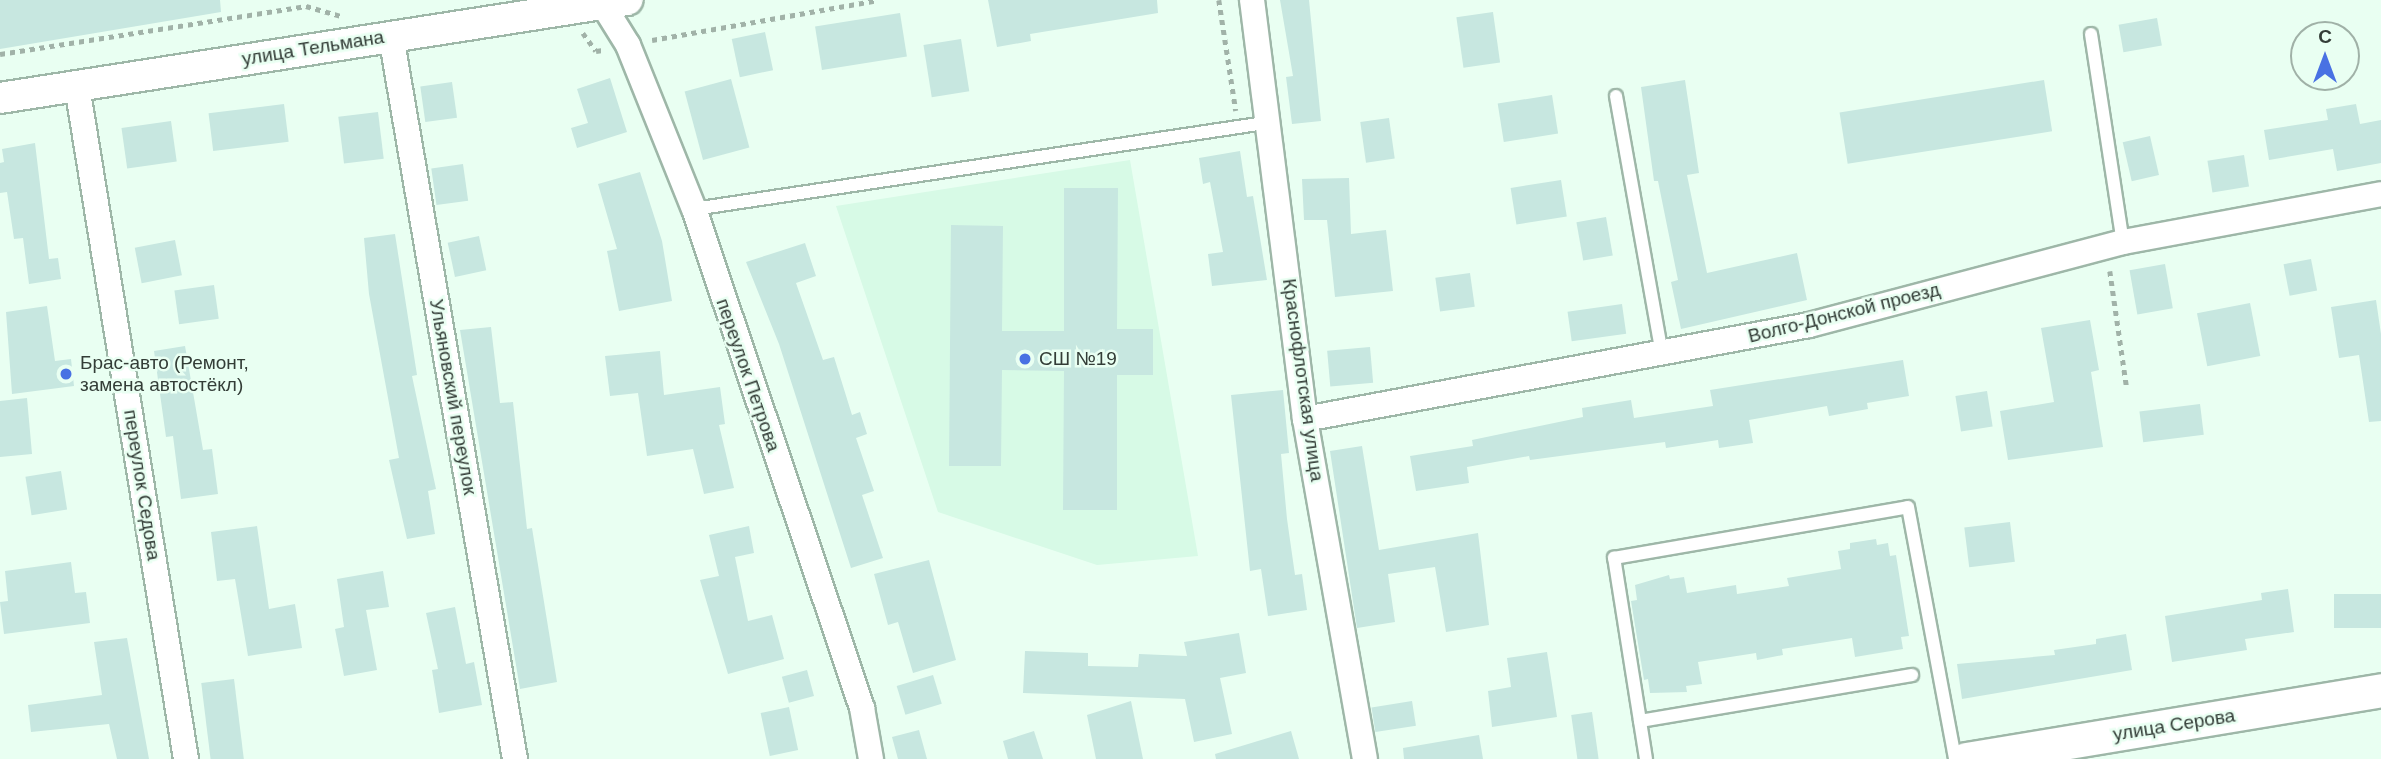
<!DOCTYPE html>
<html>
<head>
<meta charset="utf-8">
<style>
  body { margin:0 }
  #map { position:relative; width:2381px; height:759px; overflow:hidden; background:#e9fff2; font-family:Arial,sans-serif }
  div>[style] { position:absolute }
  [style*='--x'] { left:calc(var(--x)*1px); top:calc(var(--y)*1px); width:calc(var(--w)*1px); rotate:calc(var(--a)*1deg) }
  .built>* { inset:0; background:#d7fae6 }
  .building>* { inset:0; background:#c7e7e0; transform-origin:0 0 }
  .path>* { height:4.5px; margin-top:-2.25px; transform-origin:0; background:repeating-linear-gradient(90deg,#a1b2a8 0 5px,transparent 0 10px) }
  .roads { filter:drop-shadow(2px 0 #9eb7a8) drop-shadow(-2px 0 #9eb7a8) drop-shadow(0 2px #9eb7a8) drop-shadow(0 -2px #9eb7a8) }
  .service>* { height:12px; margin:-6px; padding:0 6px; transform-origin:6px; border-radius:6px; background:#fff }
  .minor>* { height:24px; margin:-12px; padding:0 12px; transform-origin:12px; border-radius:12px; background:#fff }
  .tertiary>* { height:30px; margin:-15px; padding:0 15px; transform-origin:15px; border-radius:15px; background:#fff }
  .secondary>* { height:33px; margin:-16.5px; padding:0 16.5px; transform-origin:16.5px; border-radius:16.5px; background:#fff }
  .dots>* { width:19px; height:19px; translate:-50% -50%; box-sizing:border-box; border:4px solid #e9fff2; border-radius:50% }
  span { translate:-50% -50%; white-space:nowrap; text-align:center; line-height:1.15; -webkit-text-stroke:5px #e9fff2; paint-order:stroke }
  .street-label { font-size:19px; color:#333d37 }
  .poi-label { font-size:19px; color:#333d37 }
  .left { translate:0 -50%; text-align:left }
  .north { position:absolute; left:2290px; top:21px; width:70px; height:70px; box-sizing:border-box; background:#e9fff2; border:2px solid #a0b1a7; border-radius:50%; rotate:0deg; font-size:19px; font-weight:700; line-height:28px; text-align:center; color:#333d37 }
  .north::after { content:''; display:block; margin:auto; width:24px; height:32px; background:#4971e3; clip-path:polygon(50% 0,100% 100%,50% 72%,0 100%) }
</style>
</head>
<body>
<div id="map">
  <div class="built">
    <i style="clip-path:polygon(1130px 160px,1198px 556px,1097px 565px,938px 512px,836px 206px)"></i>
  </div>
  <div class="building">
    <i style="clip-path:polygon(0 0,220px 0,221px 12px,0 49px)"></i>
    <i style="clip-path:polygon(988px 0,1157px 0,1158px 13px,1030px 34px,1031px 41px,997px 47px)"></i>
    <i style="clip-path:polygon(1280px 0,1309px 0,1321px 121px,1292px 124px,1286px 77px,1293px 76px)"></i>
    <i style="left:1493px;top:12px;width:51px;height:37px;rotate:82deg"></i>
    <i style="left:900px;top:13px;width:44px;height:86px;rotate:81deg"></i>
    <i style="left:2157px;top:18px;width:28px;height:39px;rotate:80deg"></i>
    <i style="left:765px;top:32px;width:39px;height:34px;rotate:78deg"></i>
    <i style="left:961px;top:39px;width:53px;height:38px;rotate:81deg"></i>
    <i style="clip-path:polygon(610px 78px,627px 132px,577px 148px,571px 128px,588px 123px,577px 89px)"></i>
    <i style="left:731px;top:79px;width:71px;height:48px;rotate:75deg"></i>
    <i style="clip-path:polygon(1685px 80px,1699px 173px,1687px 175px,1707px 273px,1797px 253px,1807px 300px,1681px 329px,1671px 282px,1678px 280px,1658px 181px,1654px 181px,1641px 87px)"></i>
    <i style="left:2044px;top:80px;width:52px;height:207px;rotate:81deg"></i>
    <i style="left:452px;top:82px;width:36px;height:32px;rotate:82deg"></i>
    <i style="left:1552px;top:95px;width:39px;height:55px;rotate:81deg"></i>
    <i style="left:284px;top:104px;width:38px;height:76px;rotate:83deg"></i>
    <i style="clip-path:polygon(2356px 104px,2360px 124px,2381px 120px,2381px 163px,2337px 171px,2333px 149px,2269px 160px,2264px 130px,2328px 120px,2326px 109px)"></i>
    <i style="left:378px;top:112px;width:47px;height:40px;rotate:83deg"></i>
    <i style="left:1389px;top:118px;width:41px;height:29px;rotate:82deg"></i>
    <i style="left:171px;top:121px;width:41px;height:50px;rotate:82deg"></i>
    <i style="left:2150px;top:136px;width:40px;height:28px;rotate:77deg"></i>
    <i style="clip-path:polygon(35px 143px,49px 259px,58px 258px,61px 279px,29px 284px,23px 238px,14px 239px,7px 192px,0 193px,0 163px,4px 162px,2px 149px)"></i>
    <i style="clip-path:polygon(1240px 151px,1247px 197px,1253px 196px,1267px 280px,1212px 286px,1208px 254px,1223px 252px,1210px 182px,1203px 184px,1199px 158px)"></i>
    <i style="left:2244px;top:155px;width:32px;height:37px;rotate:81deg"></i>
    <i style="left:463px;top:164px;width:37px;height:32px;rotate:82deg"></i>
    <i style="clip-path:polygon(640px 172px,662px 241px,672px 301px,619px 311px,607px 251px,617px 249px,598px 184px)"></i>
    <i style="clip-path:polygon(1349px 178px,1351px 234px,1386px 230px,1393px 291px,1335px 297px,1327px 220px,1304px 220px,1302px 179px)"></i>
    <i style="left:1561px;top:180px;width:37px;height:51px;rotate:81deg"></i>
    <i style="clip-path:polygon(1064px 188px,1118px 188px,1117px 329px,1153px 329px,1153px 375px,1117px 375px,1117px 510px,1063px 510px,1064px 371px,1002px 370px,1001px 466px,949px 466px,951px 225px,1003px 226px,1002px 331px,1064px 331px)"></i>
    <i style="left:1606px;top:217px;width:39px;height:30px;rotate:80deg"></i>
    <i style="clip-path:polygon(395px 234px,417px 375px,412px 376px,436px 489px,428px 491px,435px 534px,407px 539px,389px 460px,399px 458px,369px 294px,364px 238px)"></i>
    <i style="left:479px;top:236px;width:35px;height:32px;rotate:78deg"></i>
    <i style="left:175px;top:240px;width:36px;height:41px;rotate:79deg"></i>
    <i style="clip-path:polygon(805px 243px,816px 276px,796px 283px,823px 360px,834px 357px,852px 415px,860px 412px,867px 434px,856px 438px,874px 491px,862px 495px,883px 558px,851px 568px,779px 344px,746px 262px)"></i>
    <i style="left:2311px;top:259px;width:32px;height:28px;rotate:79deg"></i>
    <i style="left:2165px;top:264px;width:45px;height:36px;rotate:80deg"></i>
    <i style="left:1470px;top:273px;width:34px;height:35px;rotate:82deg"></i>
    <i style="left:214px;top:285px;width:34px;height:40px;rotate:82deg"></i>
    <i style="clip-path:polygon(2376px 300px,2381px 334px,2381px 421px,2369px 422px,2359px 355px,2339px 358px,2331px 307px)"></i>
    <i style="left:2250px;top:303px;width:54px;height:54px;rotate:79deg"></i>
    <i style="left:1622px;top:304px;width:30px;height:55px;rotate:82deg"></i>
    <i style="clip-path:polygon(47px 306px,55px 361px,71px 359px,74px 386px,12px 394px,6px 312px)"></i>
    <i style="clip-path:polygon(2090px 320px,2099px 370px,2091px 372px,2103px 447px,2008px 460px,2000px 411px,2054px 402px,2041px 328px)"></i>
    <i style="clip-path:polygon(491px 327px,500px 403px,513px 402px,527px 529px,532px 528px,557px 682px,520px 689px,460px 330px)"></i>
    <i style="clip-path:polygon(185px 346px,203px 450px,212px 449px,218px 494px,181px 499px,173px 436px,166px 437px,154px 351px)"></i>
    <i style="left:1370px;top:347px;width:36px;height:43px;rotate:85deg"></i>
    <i style="clip-path:polygon(660px 351px,664px 395px,720px 387px,725px 424px,719px 425px,734px 488px,704px 494px,693px 449px,647px 456px,638px 393px,610px 396px,605px 356px)"></i>
    <i style="clip-path:polygon(1903px 360px,1909px 396px,1867px 403px,1868px 409px,1829px 416px,1827px 406px,1749px 420px,1753px 443px,1719px 448px,1718px 440px,1666px 448px,1665px 442px,1530px 460px,1529px 456px,1467px 467px,1469px 483px,1416px 491px,1410px 456px,1473px 446px,1472px 440px,1583px 417px,1582px 408px,1631px 400px,1634px 418px,1713px 406px,1710px 390px)"></i>
    <i style="clip-path:polygon(1283px 390px,1289px 453px,1281px 454px,1287px 519px,1295px 575px,1302px 574px,1307px 610px,1268px 616px,1261px 569px,1250px 571px,1231px 395px)"></i>
    <i style="left:1987px;top:391px;width:36px;height:32px;rotate:81deg"></i>
    <i style="clip-path:polygon(27px 398px,32px 454px,0 457px,0 401px)"></i>
    <i style="left:2200px;top:404px;width:31px;height:61px;rotate:83deg"></i>
    <i style="clip-path:polygon(1362px 446px,1379px 550px,1478px 533px,1489px 625px,1446px 632px,1435px 567px,1388px 574px,1395px 622px,1357px 628px,1330px 451px)"></i>
    <i style="left:61px;top:471px;width:39px;height:36px;rotate:81deg"></i>
    <i style="left:2010px;top:522px;width:40px;height:46px;rotate:83deg"></i>
    <i style="clip-path:polygon(257px 526px,269px 609px,295px 604px,302px 648px,248px 656px,235px 579px,217px 581px,211px 532px)"></i>
    <i style="clip-path:polygon(749px 526px,754px 553px,735px 557px,748px 621px,772px 615px,784px 659px,728px 674px,700px 580px,719px 576px,709px 535px)"></i>
    <i style="clip-path:polygon(1876px 539px,1877px 545px,1888px 543px,1890px 556px,1896px 555px,1909px 636px,1901px 637px,1903px 649px,1855px 657px,1852px 638px,1782px 649px,1783px 655px,1757px 660px,1756px 653px,1698px 662px,1702px 684px,1686px 686px,1687px 692px,1650px 693px,1648px 679px,1644px 680px,1631px 601px,1637px 600px,1635px 585px,1669px 575px,1670px 579px,1684px 577px,1687px 593px,1736px 585px,1737px 594px,1789px 586px,1787px 578px,1841px 569px,1838px 551px,1850px 549px,1850px 543px)"></i>
    <i style="clip-path:polygon(929px 560px,956px 660px,913px 673px,898px 622px,888px 625px,874px 574px)"></i>
    <i style="clip-path:polygon(71px 562px,75px 593px,86px 592px,90px 623px,4px 634px,0 602px,8px 601px,5px 571px)"></i>
    <i style="clip-path:polygon(383px 571px,389px 607px,366px 610px,377px 670px,344px 676px,335px 629px,344px 627px,337px 579px)"></i>
    <i style="clip-path:polygon(2288px 589px,2294px 632px,2245px 639px,2247px 650px,2172px 662px,2165px 616px,2262px 600px,2261px 593px)"></i>
    <i style="left:2381px;top:594px;width:34px;height:47px;rotate:90deg"></i>
    <i style="clip-path:polygon(455px 607px,466px 664px,474px 662px,482px 705px,439px 713px,432px 670px,438px 669px,426px 613px)"></i>
    <i style="clip-path:polygon(1239px 633px,1246px 673px,1220px 678px,1232px 734px,1194px 742px,1185px 699px,1023px 693px,1025px 651px,1088px 653px,1088px 666px,1138px 667px,1139px 654px,1187px 656px,1184px 642px)"></i>
    <i style="clip-path:polygon(2126px 634px,2132px 670px,1962px 699px,1957px 664px,2055px 655px,2054px 650px,2096px 644px,2096px 639px)"></i>
    <i style="clip-path:polygon(127px 638px,149px 759px,117px 759px,109px 724px,31px 732px,28px 705px,102px 695px,94px 642px)"></i>
    <i style="clip-path:polygon(1547px 652px,1557px 717px,1492px 727px,1488px 691px,1511px 687px,1507px 658px)"></i>
    <i style="left:807px;top:670px;width:27px;height:26px;rotate:75deg"></i>
    <i style="left:933px;top:675px;width:30px;height:38px;rotate:73deg"></i>
    <i style="left:234px;top:679px;width:81px;height:33px;rotate:83deg"></i>
    <i style="clip-path:polygon(1131px 701px,1143px 759px,1096px 759px,1087px 715px)"></i>
    <i style="left:1412px;top:701px;width:25px;height:41px;rotate:81deg"></i>
    <i style="left:789px;top:707px;width:44px;height:29px;rotate:78deg"></i>
    <i style="left:1592px;top:712px;width:48px;height:21px;rotate:82deg"></i>
    <i style="clip-path:polygon(919px 730px,927px 759px,898px 759px,892px 737px)"></i>
    <i style="clip-path:polygon(1034px 731px,1043px 759px,1008px 759px,1003px 741px)"></i>
    <i style="clip-path:polygon(1291px 731px,1299px 759px,1216px 759px,1215px 754px)"></i>
    <i style="clip-path:polygon(1479px 735px,1483px 759px,1404px 759px,1403px 748px)"></i>
  </div>
  <div class="path">
    <i style="--x:1219;--y:0;--w:112;--a:81.3"></i>
    <i style="--x:583;--y:33;--w:22;--a:54"></i>
    <i style="--x:596;--y:51;--w:7;--a:-8"></i>
    <i style="--x:652;--y:40;--w:230;--a:-10"></i>
    <i style="--x:0;--y:54;--w:310;--a:-8.9"></i>
    <i style="--x:306;--y:6;--w:36;--a:16"></i>
    <i style="--x:2110;--y:271;--w:119;--a:81.8"></i>
  </div>
  <div class="roads">
    <div class="service">
      <i style="--x:2091;--y:34;--w:210;--a:81.3"></i>
      <i style="--x:1616;--y:96;--w:261;--a:79.9"></i>
      <i style="--x:694;--y:209;--w:584;--a:-8.57"></i>
      <i style="--x:1640;--y:721;--w:276;--a:-9.6"></i>
      <i style="--x:1646;--y:759;--w:204;--a:-99"></i>
      <i style="--x:1614;--y:558;--w:298;--a:-9.8"></i>
      <i style="--x:1908;--y:507;--w:256;--a:79.4"></i>
    </div>
    <div class="minor">
      <i style="--x:600;--y:0;--w:53;--a:58.1"></i>
      <i style="--x:628;--y:45;--w:177;--a:68.1"></i>
      <i style="--x:694;--y:209;--w:527;--a:71.39"></i>
      <i style="--x:862;--y:708;--w:52;--a:80"></i>
      <i style="--x:1252;--y:0;--w:422;--a:82.8"></i>
      <i style="--x:1305;--y:419;--w:345;--a:80"></i>
      <i style="--x:391;--y:36;--w:734;--a:80.27"></i>
      <i style="--x:77;--y:86;--w:682;--a:80.8"></i>
      <i style="--x:1305;--y:419;--w:513;--a:-10.56"></i>
      <i style="--x:1809;--y:325;--w:325;--a:-14.8"></i>
      <i style="--x:2123;--y:242;--w:262;--a:-10.5"></i>
    </div>
    <div class="tertiary">
      <i style="--x:0;--y:98;--w:635;--a:-8.88"></i>
    </div>
    <div class="secondary">
      <i style="--x:1966;--y:759;--w:421;--a:-9.4"></i>
    </div>
  </div>
  <div class="dots">
    <i style="left:1025px;top:359px;background:#4971e3"></i>
    <i style="left:66px;top:374px;background:#4971e3"></i>
  </div>
  <div class="street-label">
    <span style="left:313px;top:48px;rotate:-9deg">улица Тельмана</span>
    <span style="left:1844px;top:313px;rotate:-14deg">Волго-Донской проезд</span>
    <span style="left:748px;top:375px;rotate:71deg">переулок Петрова</span>
    <span style="left:1303px;top:380px;rotate:82deg">Краснофлотская улица</span>
    <span style="left:453px;top:397px;rotate:80deg">Ульяновский переулок</span>
    <span style="left:142px;top:485px;rotate:81deg">переулок Седова</span>
    <span style="left:2174px;top:725px;rotate:-9deg">улица Серова</span>
  </div>
  <div class="poi-label">
    <span class="left" style="left:1039px;top:359px">СШ №19</span>
    <span class="left" style="left:80px;top:374px">Брас-авто (Ремонт,<br>замена автостёкл)</span>
  </div>
  <div class="north">С</div>
</div>
</body>
</html>
